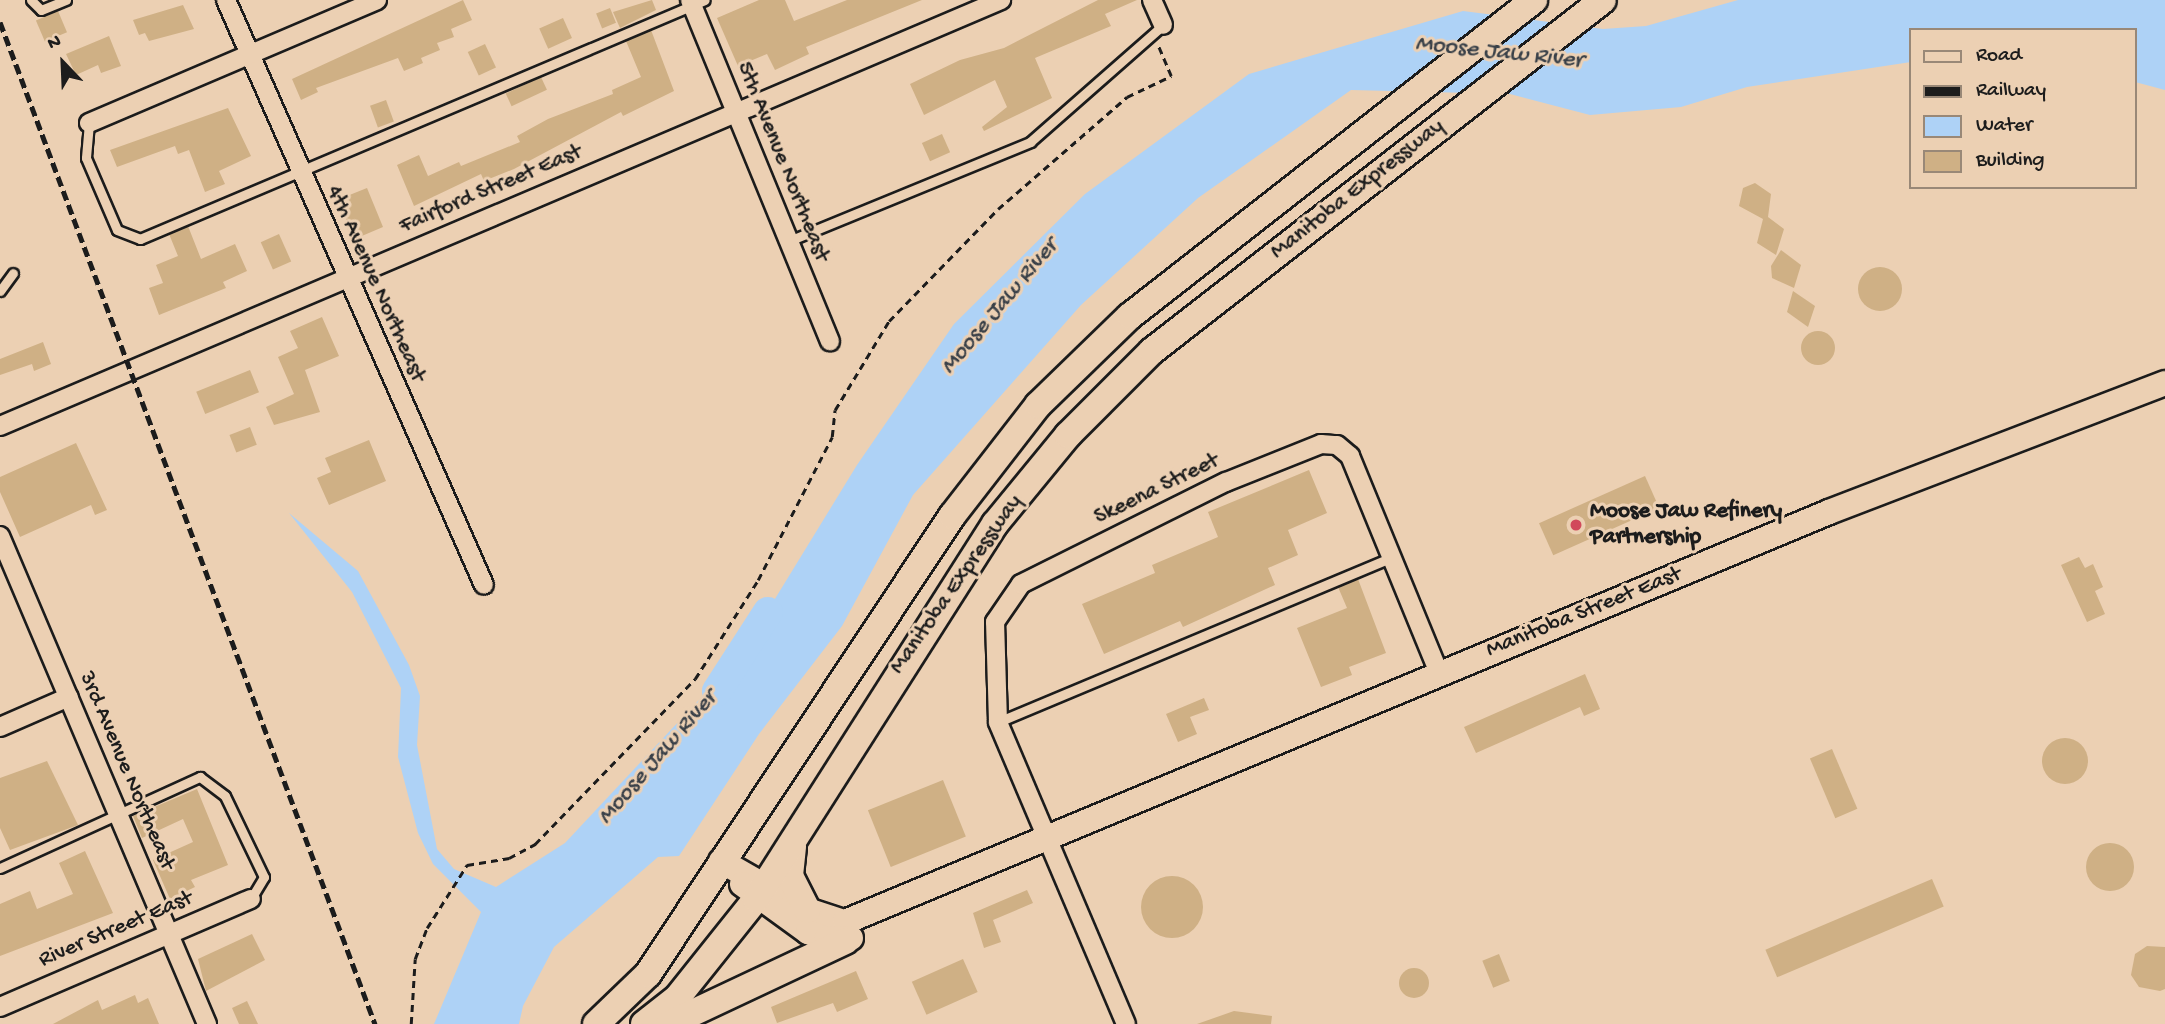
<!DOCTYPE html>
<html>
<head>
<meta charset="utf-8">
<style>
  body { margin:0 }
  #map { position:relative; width:2165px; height:1024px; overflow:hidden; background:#ecd0b3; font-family:"Gochi Hand",sans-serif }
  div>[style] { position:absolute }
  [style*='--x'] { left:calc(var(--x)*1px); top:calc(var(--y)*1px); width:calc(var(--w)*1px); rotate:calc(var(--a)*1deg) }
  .water>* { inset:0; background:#aed2f6 }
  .river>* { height:30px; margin:-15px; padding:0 15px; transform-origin:15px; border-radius:15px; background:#aed2f6 }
  .building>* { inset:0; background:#cfb085; transform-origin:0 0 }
  .round { border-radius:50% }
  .path>* { height:2.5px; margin-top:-1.25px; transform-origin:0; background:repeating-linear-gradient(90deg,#1c1c1c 0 7px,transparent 0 12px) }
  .roads { filter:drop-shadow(2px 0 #1c1c1c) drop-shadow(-2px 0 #1c1c1c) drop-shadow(0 2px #1c1c1c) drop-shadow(0 -2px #1c1c1c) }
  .lane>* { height:9px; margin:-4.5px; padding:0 4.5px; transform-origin:4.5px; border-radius:4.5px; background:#ecd0b3 }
  .street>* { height:18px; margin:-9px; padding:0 9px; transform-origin:9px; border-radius:9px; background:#ecd0b3 }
  .secondary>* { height:24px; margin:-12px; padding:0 12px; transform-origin:12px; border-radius:12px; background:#ecd0b3 }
  .primary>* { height:26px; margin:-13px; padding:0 13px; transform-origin:13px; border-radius:13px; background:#ecd0b3 }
  .rail>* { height:5px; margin-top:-2.5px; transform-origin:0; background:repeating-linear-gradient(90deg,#1c1c1c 0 10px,transparent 0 15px) }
  .dots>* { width:19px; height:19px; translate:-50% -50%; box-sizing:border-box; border:4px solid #ecd0b3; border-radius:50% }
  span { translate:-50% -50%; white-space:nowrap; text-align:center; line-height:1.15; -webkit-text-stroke:6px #ecd0b3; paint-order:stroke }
  .street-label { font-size:23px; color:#1c1c1c }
  .poi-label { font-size:23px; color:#1c1c1c; font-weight:700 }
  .left { translate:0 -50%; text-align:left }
  .water-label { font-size:24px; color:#394048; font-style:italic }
  .legend { position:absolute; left:1909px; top:28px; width:228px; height:161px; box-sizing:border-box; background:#ecd0b3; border:2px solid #987; margin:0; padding:9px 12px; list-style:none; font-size:21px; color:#1c1c1c }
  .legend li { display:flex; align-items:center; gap:14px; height:35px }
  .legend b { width:35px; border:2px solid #987 }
  .north { position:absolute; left:28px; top:28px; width:70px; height:70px; -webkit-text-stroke:5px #ecd0b3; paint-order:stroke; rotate:337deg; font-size:19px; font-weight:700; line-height:28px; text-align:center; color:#1c1c1c }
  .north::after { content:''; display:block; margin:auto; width:24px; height:32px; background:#1c1c1c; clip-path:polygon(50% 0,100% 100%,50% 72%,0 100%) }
</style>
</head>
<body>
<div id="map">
  <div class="water">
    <i style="clip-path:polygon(1738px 0,2165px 0,2165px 90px,2135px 82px,2135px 30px,1911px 30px,1911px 62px,1747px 87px,1681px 107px,1590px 115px,1510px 94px,1351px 90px,1198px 198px,1081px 305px,913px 495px,842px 626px,759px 734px,679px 856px,658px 857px,554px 947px,523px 1006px,519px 1024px,434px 1024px,481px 912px,433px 864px,418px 833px,398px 757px,401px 688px,352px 592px,289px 513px,358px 571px,409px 665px,420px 696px,417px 745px,437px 849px,454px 869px,496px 887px,565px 843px,740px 656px,857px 465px,954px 324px,1085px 194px,1249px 74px,1463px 11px,1603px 29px,1646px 26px)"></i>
  </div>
  <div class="river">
    <i style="--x:717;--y:691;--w:94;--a:-57.2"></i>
  </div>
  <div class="building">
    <i style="clip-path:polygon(463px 0,472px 20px,451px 29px,454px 37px,437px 43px,440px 50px,421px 58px,423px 63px,404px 71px,398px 58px,316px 88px,318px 92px,301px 100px,292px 79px)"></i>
    <i style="clip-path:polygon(652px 0,656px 10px,620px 28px,613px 12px)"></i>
    <i style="clip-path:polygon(759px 0,785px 0,794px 21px,847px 0,922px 0,806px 47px,809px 54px,775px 70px,767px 54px,738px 66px,717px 18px)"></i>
    <i style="clip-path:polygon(1098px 0,1137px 0,1105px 14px,1111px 26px,1035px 58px,1052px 98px,984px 131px,982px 127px,1007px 107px,995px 80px,924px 115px,910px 84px,960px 60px,1004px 48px)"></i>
    <i style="clip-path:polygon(183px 5px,194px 29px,149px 41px,145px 33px,139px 35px,133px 20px)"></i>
    <i style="left:610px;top:8px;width:16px;height:15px;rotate:68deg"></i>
    <i style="left:58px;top:11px;width:23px;height:24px;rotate:67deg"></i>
    <i style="left:563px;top:18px;width:22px;height:26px;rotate:66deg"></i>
    <i style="clip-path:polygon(651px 30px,674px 91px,623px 116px,621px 112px,514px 169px,484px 181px,481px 174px,414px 206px,397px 165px,419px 155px,428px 176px,459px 162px,461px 166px,520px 142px,517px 136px,548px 119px,613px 94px,612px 90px,641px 77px,626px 41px)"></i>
    <i style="clip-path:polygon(109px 36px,121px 66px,101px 73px,98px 65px,76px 75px,66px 54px)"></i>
    <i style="left:485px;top:44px;width:26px;height:19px;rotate:65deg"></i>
    <i style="left:541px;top:77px;width:14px;height:39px;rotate:65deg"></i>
    <i style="left:386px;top:100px;width:23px;height:17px;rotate:70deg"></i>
    <i style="clip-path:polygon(228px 108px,251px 156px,219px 171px,225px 184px,205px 192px,189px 150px,178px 154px,175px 146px,117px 167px,110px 150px)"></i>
    <i style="left:942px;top:134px;width:20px;height:22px;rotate:66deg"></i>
    <i style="clip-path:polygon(1755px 183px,1771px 194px,1768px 217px,1784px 229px,1776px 255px,1757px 243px,1763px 219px,1739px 206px,1743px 188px)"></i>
    <i style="clip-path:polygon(367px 188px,383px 227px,350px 241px,342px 198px)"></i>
    <i style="clip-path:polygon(188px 226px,201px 259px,235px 244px,247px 271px,223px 282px,226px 288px,159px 315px,149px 288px,163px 283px,156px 265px,178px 256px,169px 234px)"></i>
    <i style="left:279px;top:234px;width:30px;height:20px;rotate:66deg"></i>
    <i style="clip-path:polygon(1781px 250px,1801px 265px,1794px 288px,1772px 278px,1771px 266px)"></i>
    <i class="round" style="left:1858px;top:267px;width:44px;height:44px"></i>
    <i style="clip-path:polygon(1793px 291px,1815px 306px,1808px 327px,1787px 312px)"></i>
    <i style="clip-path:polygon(322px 317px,339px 356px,305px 370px,320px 412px,274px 425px,266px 407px,294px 394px,278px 357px,298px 348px,290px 331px)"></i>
    <i class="round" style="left:1801px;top:331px;width:34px;height:34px"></i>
    <i style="clip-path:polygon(43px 342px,51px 364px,34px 371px,32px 364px,0 375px,0 359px)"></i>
    <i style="left:250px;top:370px;width:24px;height:58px;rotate:68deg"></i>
    <i style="left:250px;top:427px;width:19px;height:22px;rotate:69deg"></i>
    <i style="clip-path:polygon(369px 440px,386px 481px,329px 505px,317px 478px,331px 472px,325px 458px)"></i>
    <i style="clip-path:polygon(76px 443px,107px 510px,95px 515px,91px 505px,20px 537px,0 492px,0 477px)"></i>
    <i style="clip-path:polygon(1309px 470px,1327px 513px,1288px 530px,1298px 555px,1268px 568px,1275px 585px,1183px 627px,1180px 621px,1104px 654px,1082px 604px,1155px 573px,1152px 565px,1218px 537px,1208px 512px)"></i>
    <i style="left:1645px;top:476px;width:35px;height:116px;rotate:66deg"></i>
    <i style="clip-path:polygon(2079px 557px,2085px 568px,2093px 564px,2103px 587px,2095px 591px,2105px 614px,2087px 622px,2061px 565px)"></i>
    <i style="clip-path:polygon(1358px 579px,1386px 653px,1349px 667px,1352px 675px,1321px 687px,1297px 628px,1347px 608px,1338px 587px)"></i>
    <i style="clip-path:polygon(1585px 674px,1600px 709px,1584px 716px,1580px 707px,1476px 753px,1464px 727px)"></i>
    <i style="clip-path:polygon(1204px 698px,1209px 710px,1190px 717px,1197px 734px,1178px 742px,1166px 714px)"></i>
    <i class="round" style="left:2042px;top:738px;width:46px;height:46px"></i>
    <i style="left:1832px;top:749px;width:65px;height:24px;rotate:67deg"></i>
    <i style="clip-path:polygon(47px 761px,78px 825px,10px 850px,0 828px,0 778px)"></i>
    <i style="left:943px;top:780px;width:61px;height:81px;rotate:68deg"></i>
    <i style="clip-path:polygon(197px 789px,228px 865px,191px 880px,195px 887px,170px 899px,153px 860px,193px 842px,183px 819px,142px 838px,133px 816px)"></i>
    <i class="round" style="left:2086px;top:843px;width:48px;height:48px"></i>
    <i style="clip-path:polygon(85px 851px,113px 913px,0 956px,0 904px,30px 891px,37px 909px,73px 894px,59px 863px)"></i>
    <i class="round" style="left:1141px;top:876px;width:62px;height:62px"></i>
    <i style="left:1932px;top:879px;width:30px;height:181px;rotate:67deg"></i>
    <i style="clip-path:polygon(1027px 890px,1033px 903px,993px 920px,1001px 942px,984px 948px,973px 913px)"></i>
    <i style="clip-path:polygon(252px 934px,265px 960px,206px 991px,198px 959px)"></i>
    <i style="clip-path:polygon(2147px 946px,2165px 947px,2165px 989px,2160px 991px,2139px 987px,2131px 975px,2135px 954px)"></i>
    <i style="left:1499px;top:954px;width:29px;height:18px;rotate:68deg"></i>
    <i style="left:963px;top:959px;width:36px;height:56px;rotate:66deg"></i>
    <i class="round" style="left:1399px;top:968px;width:30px;height:30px"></i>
    <i style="clip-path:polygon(856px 971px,868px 999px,837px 1012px,833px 1003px,777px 1023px,771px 1007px)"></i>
    <i style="clip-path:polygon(135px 995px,138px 1003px,148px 998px,159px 1024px,53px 1024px,98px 1000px,102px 1010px)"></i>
    <i style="clip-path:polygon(247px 1001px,258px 1024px,239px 1024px,232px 1008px)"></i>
    <i style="clip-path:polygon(1234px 1011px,1272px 1016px,1271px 1024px,1197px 1024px)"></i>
  </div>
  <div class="path">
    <i style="--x:411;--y:1024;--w:65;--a:-86.5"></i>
    <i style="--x:415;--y:959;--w:33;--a:-69"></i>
    <i style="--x:427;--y:928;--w:75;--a:-57.6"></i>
    <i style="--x:467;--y:865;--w:43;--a:-9.5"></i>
    <i style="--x:509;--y:858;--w:30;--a:-28"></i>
    <i style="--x:535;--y:844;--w:230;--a:-45.9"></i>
    <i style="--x:695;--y:679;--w:117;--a:-57.5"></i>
    <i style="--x:758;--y:580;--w:161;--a:-62.6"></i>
    <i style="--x:832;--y:437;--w:27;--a:-84"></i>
    <i style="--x:835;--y:410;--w:104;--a:-58.8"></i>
    <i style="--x:889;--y:321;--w:156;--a:-45.8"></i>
    <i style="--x:998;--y:209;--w:171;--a:-41"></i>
    <i style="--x:1127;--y:97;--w:49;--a:-25.5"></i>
    <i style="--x:1171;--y:76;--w:34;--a:-113"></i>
  </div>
  <div class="roads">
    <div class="lane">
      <i style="--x:31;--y:0;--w:14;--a:45"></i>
      <i style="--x:41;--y:10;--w:27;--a:-22"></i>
      <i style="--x:89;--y:123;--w:35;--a:95"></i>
      <i style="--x:86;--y:158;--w:78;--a:66.7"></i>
      <i style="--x:117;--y:230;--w:25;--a:21"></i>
      <i style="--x:140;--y:239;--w:613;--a:-22.93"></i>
      <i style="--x:789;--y:241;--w:261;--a:-22.3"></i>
      <i style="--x:1030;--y:142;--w:177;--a:-41.3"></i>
      <i style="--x:0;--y:291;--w:22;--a:-54"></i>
      <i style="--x:998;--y:722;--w:425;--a:-22.7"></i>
      <i style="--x:0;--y:868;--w:220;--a:-24.5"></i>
      <i style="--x:200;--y:777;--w:31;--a:37"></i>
      <i style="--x:225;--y:796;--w:90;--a:64.3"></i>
      <i style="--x:264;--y:877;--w:26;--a:121"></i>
    </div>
    <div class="street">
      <i style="--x:226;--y:0;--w:639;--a:66.2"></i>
      <i style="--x:690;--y:0;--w:369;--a:67.7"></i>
      <i style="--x:1152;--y:0;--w:27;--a:66"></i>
      <i style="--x:89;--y:123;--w:313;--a:-23.1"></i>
      <i style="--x:0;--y:426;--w:1088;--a:-23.05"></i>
      <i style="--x:0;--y:536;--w:530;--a:67.01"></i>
      <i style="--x:0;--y:727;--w:75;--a:-23.5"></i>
      <i style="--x:0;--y:1007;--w:273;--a:-23.3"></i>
      <i style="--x:1126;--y:1024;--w:328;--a:-113"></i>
      <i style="--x:998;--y:722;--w:100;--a:-91.7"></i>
      <i style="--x:995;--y:622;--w:46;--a:-55.6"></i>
      <i style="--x:1021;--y:584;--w:229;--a:-26.5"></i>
      <i style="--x:1226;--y:482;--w:102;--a:-21.8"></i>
      <i style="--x:1321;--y:444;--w:16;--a:4"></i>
      <i style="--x:1337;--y:445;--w:17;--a:40"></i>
      <i style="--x:1350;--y:456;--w:235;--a:67.7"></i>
    </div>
    <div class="secondary">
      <i style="--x:721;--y:861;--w:99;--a:29.7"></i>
      <i style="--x:807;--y:910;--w:40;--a:18"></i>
      <i style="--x:845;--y:922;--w:1066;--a:-22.62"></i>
      <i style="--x:1829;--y:512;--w:360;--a:-21"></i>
      <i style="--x:742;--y:884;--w:82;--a:36"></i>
      <i style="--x:808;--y:932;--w:19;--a:21"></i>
      <i style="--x:826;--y:939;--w:25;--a:-2"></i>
    </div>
    <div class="primary">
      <i style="--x:793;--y:847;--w:29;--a:96"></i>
      <i style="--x:790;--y:876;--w:38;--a:63"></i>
      <i style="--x:596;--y:1024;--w:72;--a:-43.9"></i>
      <i style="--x:648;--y:974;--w:550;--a:-56.43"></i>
      <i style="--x:952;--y:516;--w:140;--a:-52.2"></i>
      <i style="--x:1038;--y:405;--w:128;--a:-44.1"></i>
      <i style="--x:1130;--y:316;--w:513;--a:-38.03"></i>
      <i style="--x:644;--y:1024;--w:42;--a:-38.2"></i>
      <i style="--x:677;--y:998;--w:127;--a:-51.4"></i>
      <i style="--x:756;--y:899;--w:445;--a:-57.5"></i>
      <i style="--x:995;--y:524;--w:115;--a:-50.6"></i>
      <i style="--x:1068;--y:435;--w:119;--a:-45"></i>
      <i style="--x:1152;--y:351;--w:571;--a:-37.89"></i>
      <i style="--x:669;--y:1024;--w:195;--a:-25.2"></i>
    </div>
  </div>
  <div class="rail">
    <i style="--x:0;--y:22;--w:1070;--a:69.48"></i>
  </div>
  <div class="dots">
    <i style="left:1576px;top:525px;background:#d1495b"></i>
  </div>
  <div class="street-label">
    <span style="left:782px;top:162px;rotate:68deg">5th Avenue Northeast</span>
    <span style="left:491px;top:190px;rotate:-23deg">Fairford Street East</span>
    <span style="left:1358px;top:190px;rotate:-38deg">Manitoba Expressway</span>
    <span style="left:375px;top:284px;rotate:66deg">4th Avenue Northeast</span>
    <span style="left:1157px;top:490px;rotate:-26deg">Skeena Street</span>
    <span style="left:957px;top:585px;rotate:-55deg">Manitoba Expressway</span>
    <span style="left:1584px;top:613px;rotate:-22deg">Manitoba Street East</span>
    <span style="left:126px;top:771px;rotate:67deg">3rd Avenue Northeast</span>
    <span style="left:116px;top:930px;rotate:-23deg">River Street East</span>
  </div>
  <div class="poi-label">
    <span class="left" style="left:1590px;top:525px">Moose Jaw Refinery<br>Partnership</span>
  </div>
  <div class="water-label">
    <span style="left:1499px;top:53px;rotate:6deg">Moose Jaw River</span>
    <span style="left:1000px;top:307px;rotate:-50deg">Moose Jaw River</span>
    <span style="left:658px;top:758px;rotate:-49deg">Moose Jaw River</span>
  </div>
  <ul class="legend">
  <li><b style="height:9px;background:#ecd0b3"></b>Road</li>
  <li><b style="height:9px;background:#1c1c1c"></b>Railway</li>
  <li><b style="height:19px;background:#aed2f6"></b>Water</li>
  <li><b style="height:19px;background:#cfb085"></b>Building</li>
  </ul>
  <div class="north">N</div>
</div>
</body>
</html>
